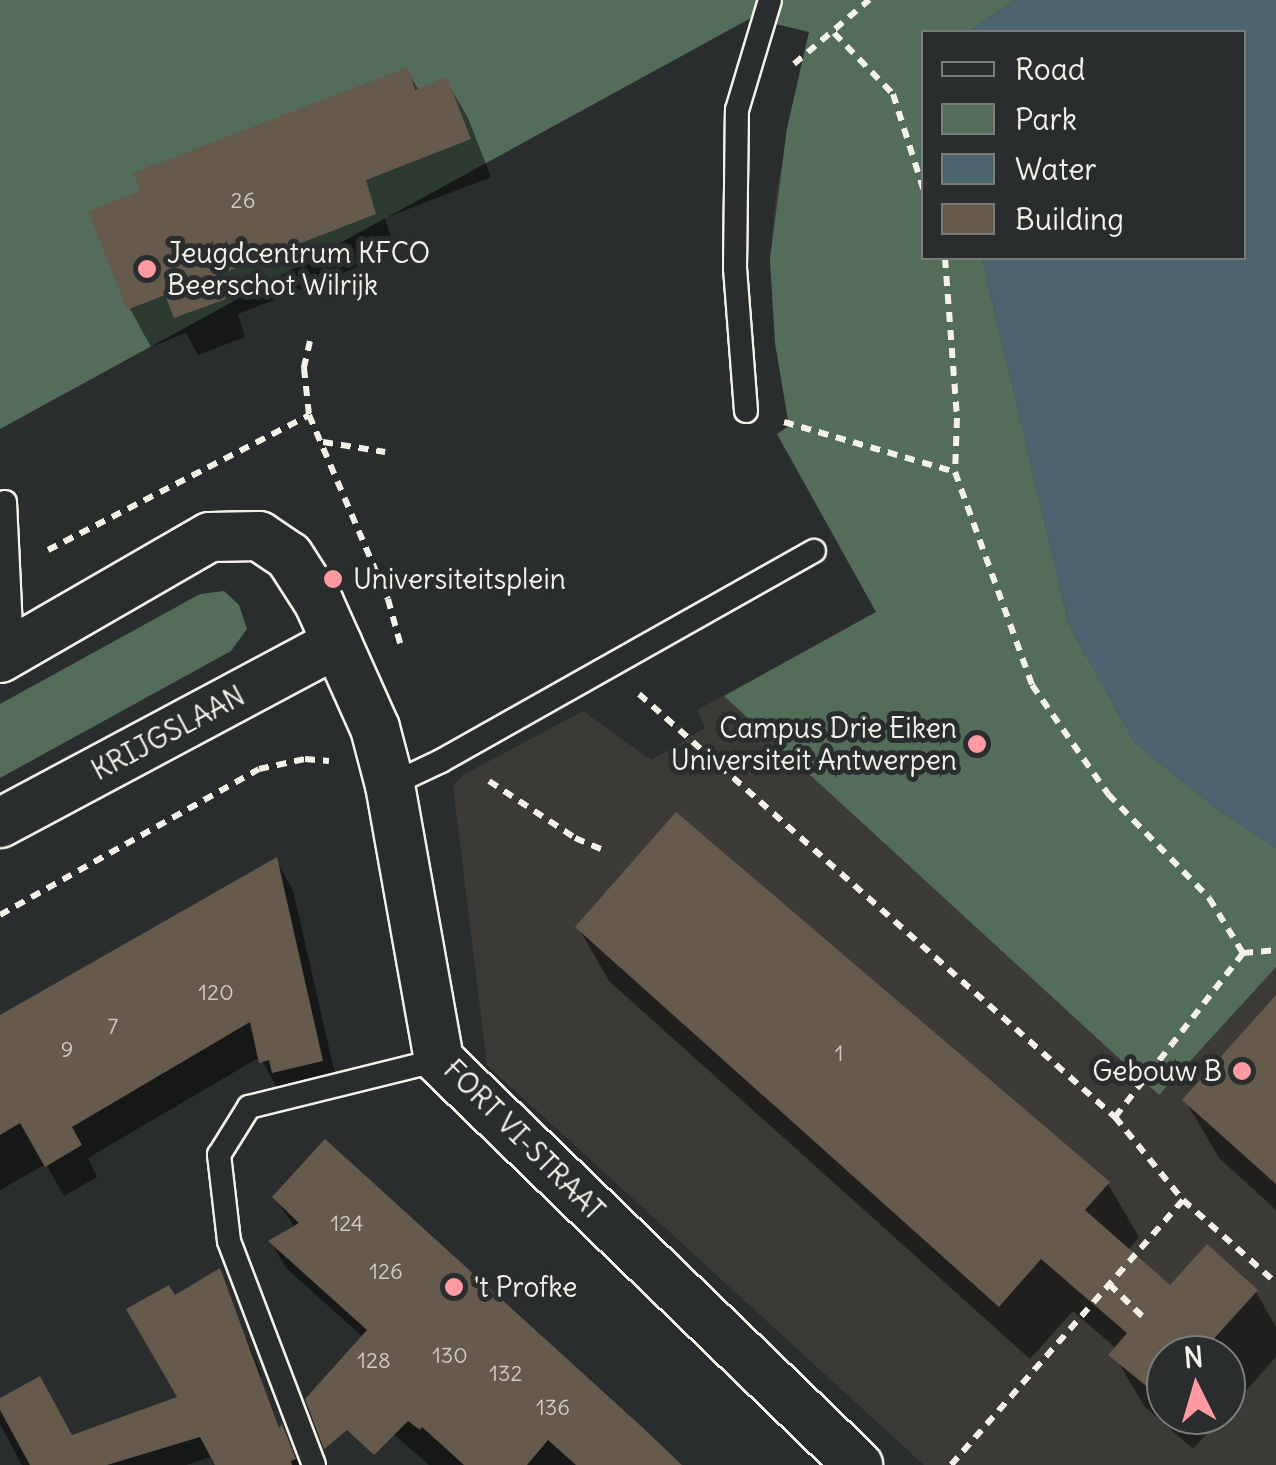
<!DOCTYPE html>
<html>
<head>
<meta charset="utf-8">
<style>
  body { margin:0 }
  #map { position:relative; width:1276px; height:1465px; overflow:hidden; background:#2a2d2e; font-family:Delius,sans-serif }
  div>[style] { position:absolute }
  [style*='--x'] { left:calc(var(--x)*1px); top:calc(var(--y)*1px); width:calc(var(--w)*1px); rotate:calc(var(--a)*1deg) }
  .built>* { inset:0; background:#3c3a37 }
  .green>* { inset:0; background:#546d5b }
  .water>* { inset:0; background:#4b6470 }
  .shadow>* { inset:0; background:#0007 }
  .building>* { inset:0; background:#655a4c }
  .path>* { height:6px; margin-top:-3px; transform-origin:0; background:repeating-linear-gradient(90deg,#f4f1e8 0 10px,transparent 0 18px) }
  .roads { filter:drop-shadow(2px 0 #f4f1e8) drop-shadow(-2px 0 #f4f1e8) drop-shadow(0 2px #f4f1e8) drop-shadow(0 -2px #f4f1e8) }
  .lane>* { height:22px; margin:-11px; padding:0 11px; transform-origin:11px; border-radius:11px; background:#2a2d2e }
  .street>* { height:48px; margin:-24px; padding:0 24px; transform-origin:24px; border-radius:24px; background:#2a2d2e }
  .dots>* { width:28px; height:28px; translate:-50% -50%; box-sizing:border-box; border:5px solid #2a2d2e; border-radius:50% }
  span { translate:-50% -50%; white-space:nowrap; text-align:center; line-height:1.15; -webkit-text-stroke:10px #2a2d2e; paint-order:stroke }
  .number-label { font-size:22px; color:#d0cbc1 }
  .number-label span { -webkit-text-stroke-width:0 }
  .poi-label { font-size:28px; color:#f4f1e8 }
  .left { translate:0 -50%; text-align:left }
  .right { translate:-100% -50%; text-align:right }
  .street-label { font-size:28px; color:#f4f1e8 }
  .legend { position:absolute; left:921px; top:30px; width:325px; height:230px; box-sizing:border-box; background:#2a2d2e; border:2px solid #7b7b78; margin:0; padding:12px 18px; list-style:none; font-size:30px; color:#f4f1e8 }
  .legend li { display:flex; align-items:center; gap:20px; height:50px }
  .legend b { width:50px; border:2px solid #7b7b78 }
  .north { position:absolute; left:1146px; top:1335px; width:100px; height:100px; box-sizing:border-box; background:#2a2d2e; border:2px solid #7b7b78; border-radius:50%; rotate:355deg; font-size:28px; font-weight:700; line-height:40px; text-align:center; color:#f4f1e8 }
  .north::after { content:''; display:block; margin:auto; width:35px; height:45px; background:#ff9aa2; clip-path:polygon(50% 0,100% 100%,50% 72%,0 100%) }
</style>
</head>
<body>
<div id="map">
  <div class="built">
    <i style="clip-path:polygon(evenodd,831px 0,1276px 0,1276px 1465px,924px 1465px,487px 1065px,453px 786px,463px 775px,583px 711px,651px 760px,705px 728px,697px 710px,876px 612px,777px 434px,789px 426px,775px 343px,770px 259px,776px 194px,809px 32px,831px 0,924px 32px,1244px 32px,1244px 258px,924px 258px,924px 32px,831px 0,1166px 1355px,1226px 1355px,1226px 1415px,1166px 1415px,1166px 1355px)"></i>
  </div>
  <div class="green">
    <i style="clip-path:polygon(0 0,1015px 0,968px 32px,924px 32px,924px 258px,982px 258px,1069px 625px,1135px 743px,1217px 809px,1276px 848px,1276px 967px,1159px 1095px,724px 696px,876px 612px,777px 434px,789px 426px,775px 343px,770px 259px,787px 128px,809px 32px,751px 18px,0 429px)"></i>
    <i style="clip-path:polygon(224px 591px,239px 605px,247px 629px,231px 651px,0 778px,0 704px,200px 594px)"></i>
  </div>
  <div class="water">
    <i style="clip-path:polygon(1015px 0,1276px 0,1276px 848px,1217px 809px,1135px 743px,1069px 625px,982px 258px,1244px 258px,1244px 32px,968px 32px)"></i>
  </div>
  <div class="shadow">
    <i style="clip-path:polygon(407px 70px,419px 91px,446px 80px,468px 118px,491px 177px,385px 218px,396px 252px,238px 314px,245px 337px,198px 355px,186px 333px,151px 347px,130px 309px,92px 213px)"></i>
    <i style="clip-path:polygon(276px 860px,293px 890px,339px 1092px,279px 1092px,260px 1057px,88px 1158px,97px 1177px,64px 1196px,46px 1164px,0 1190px,0 1018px)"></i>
    <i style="clip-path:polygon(578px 927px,1108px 1184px,1139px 1237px,1127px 1251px,1171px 1288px,1256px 1292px,1276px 1327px,1276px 1357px,1226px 1413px,1226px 1355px,1166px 1355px,1166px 1415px,1224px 1415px,1193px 1449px,1144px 1406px,1113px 1353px,1117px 1349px,1073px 1311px,1030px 1359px,609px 981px)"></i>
    <i style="clip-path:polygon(1276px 999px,1276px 1210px,1219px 1158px,1185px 1100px)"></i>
    <i style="clip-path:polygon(275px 1198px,681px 1465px,429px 1465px,350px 1396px,364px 1338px,286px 1268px,271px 1242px,295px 1228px)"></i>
    <i style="clip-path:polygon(219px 1272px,262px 1376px,242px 1398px,285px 1437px,300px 1465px,218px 1465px,213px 1456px,186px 1465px,22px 1465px,0 1424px,0 1400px,72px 1438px,181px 1398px,174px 1298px)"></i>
  </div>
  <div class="building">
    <i style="clip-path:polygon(408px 67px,415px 90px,447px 77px,471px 139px,366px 180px,376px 214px,218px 275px,226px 299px,174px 318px,165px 295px,127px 310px,88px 211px,140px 191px,133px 173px)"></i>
    <i style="clip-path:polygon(676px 812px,1110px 1182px,1085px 1210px,1170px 1285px,1207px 1244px,1258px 1290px,1199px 1355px,1166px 1355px,1166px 1402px,1108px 1355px,1127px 1333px,1041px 1259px,999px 1307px,575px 927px)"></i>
    <i style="clip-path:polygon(277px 857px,323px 1061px,272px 1073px,269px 1060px,259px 1063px,250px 1022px,72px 1127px,82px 1145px,45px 1167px,20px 1123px,0 1135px,0 1015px)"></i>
    <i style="clip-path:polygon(1276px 995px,1276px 1184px,1182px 1100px)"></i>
    <i style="clip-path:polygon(325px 1139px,642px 1427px,682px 1465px,576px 1465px,548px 1440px,527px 1465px,464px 1465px,422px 1427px,420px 1430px,408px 1421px,374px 1455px,347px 1430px,324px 1449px,305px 1399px,367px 1330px,268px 1241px,299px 1223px,272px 1197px)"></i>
    <i style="clip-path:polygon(220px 1268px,279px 1428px,282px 1424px,296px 1459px,291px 1461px,292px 1465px,215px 1465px,200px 1437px,107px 1465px,30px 1465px,0 1410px,0 1398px,40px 1376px,72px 1435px,177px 1397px,126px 1309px,169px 1285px,175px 1295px)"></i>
  </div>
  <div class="path">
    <i style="--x:834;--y:33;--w:85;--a:46"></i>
    <i style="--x:893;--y:94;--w:102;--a:72.3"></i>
    <i style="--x:794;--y:64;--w:99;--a:-40.5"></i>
    <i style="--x:945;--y:258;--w:160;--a:85.7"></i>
    <i style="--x:957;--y:418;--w:54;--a:92.1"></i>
    <i style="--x:955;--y:472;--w:226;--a:70.1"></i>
    <i style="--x:1032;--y:685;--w:133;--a:55.1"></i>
    <i style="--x:1108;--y:794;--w:145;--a:45.8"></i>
    <i style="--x:1209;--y:898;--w:65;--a:58.3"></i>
    <i style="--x:1243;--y:953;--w:33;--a:-5"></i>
    <i style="--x:310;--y:341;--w:28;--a:103"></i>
    <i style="--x:304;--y:368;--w:47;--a:83.9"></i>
    <i style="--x:309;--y:415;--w:200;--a:66.8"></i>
    <i style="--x:388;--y:599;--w:46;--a:74.7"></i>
    <i style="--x:784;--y:422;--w:178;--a:16.3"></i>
    <i style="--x:323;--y:442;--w:63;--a:9.2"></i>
    <i style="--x:48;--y:550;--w:294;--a:-27.3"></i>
    <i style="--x:639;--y:694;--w:637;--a:41.63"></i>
    <i style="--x:1115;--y:1117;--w:107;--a:50.7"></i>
    <i style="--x:1183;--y:1200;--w:352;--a:131.2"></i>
    <i style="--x:489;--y:781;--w:103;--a:33.5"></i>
    <i style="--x:575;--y:838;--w:30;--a:23"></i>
    <i style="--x:0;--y:915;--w:297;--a:-29.4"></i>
    <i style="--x:259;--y:769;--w:47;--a:-12.3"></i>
    <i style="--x:305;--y:759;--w:24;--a:5"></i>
    <i style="--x:1115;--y:1117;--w:208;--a:-52"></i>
    <i style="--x:1183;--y:1200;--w:125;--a:41.7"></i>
    <i style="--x:1109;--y:1284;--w:46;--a:44.1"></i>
  </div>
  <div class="roads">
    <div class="lane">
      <i style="--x:746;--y:411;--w:143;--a:-94.4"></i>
      <i style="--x:735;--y:268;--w:158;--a:-89.3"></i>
      <i style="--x:737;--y:110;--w:115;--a:-73.3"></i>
      <i style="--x:5;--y:502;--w:150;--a:87.3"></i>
      <i style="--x:390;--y:785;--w:56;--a:-25.2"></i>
      <i style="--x:441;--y:761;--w:428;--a:-29.4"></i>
      <i style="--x:314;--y:1465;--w:240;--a:-110.8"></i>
      <i style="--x:229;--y:1241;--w:87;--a:-96.6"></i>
      <i style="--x:219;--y:1155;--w:57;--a:-58"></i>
      <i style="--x:249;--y:1107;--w:196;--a:-13.9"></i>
    </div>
    <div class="street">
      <i style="--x:0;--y:658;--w:242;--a:-30"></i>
      <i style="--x:210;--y:537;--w:49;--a:-1.2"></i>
      <i style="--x:259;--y:536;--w:36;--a:34"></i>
      <i style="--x:289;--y:556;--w:56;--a:57.4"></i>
      <i style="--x:319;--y:603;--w:137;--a:65.9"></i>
      <i style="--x:375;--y:728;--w:59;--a:75.3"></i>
      <i style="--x:390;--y:785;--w:279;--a:79.9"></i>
      <i style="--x:439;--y:1060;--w:583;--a:44.03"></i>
      <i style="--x:0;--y:823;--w:382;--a:-28.1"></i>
    </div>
  </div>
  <div class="dots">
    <i style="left:147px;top:269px;background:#ff9aa2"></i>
    <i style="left:333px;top:579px;background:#ff9aa2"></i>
    <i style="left:977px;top:744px;background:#ff9aa2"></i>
    <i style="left:1242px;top:1071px;background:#ff9aa2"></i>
    <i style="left:454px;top:1287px;background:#ff9aa2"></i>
  </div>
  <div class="number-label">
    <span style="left:243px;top:201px">26</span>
    <span style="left:216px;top:993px">120</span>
    <span style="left:113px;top:1027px">7</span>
    <span style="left:67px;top:1050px">9</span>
    <span style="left:839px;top:1054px">1</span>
    <span style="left:347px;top:1224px">124</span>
    <span style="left:386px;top:1272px">126</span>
    <span style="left:450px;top:1356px">130</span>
    <span style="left:374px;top:1361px">128</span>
    <span style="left:506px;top:1374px">132</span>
    <span style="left:553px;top:1408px">136</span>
  </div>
  <div class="poi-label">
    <span class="left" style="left:167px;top:269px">Jeugdcentrum KFCO<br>Beerschot Wilrijk</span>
    <span class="left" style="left:353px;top:579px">Universiteitsplein</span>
    <span class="right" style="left:957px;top:744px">Campus Drie Eiken<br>Universiteit Antwerpen</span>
    <span class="right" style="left:1222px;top:1071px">Gebouw B</span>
    <span class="left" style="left:474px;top:1287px">'t Profke</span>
  </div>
  <div class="street-label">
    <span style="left:168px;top:733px;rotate:-28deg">KRIJGSLAAN</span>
    <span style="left:524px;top:1140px;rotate:45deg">FORT VI-STRAAT</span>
  </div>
  <ul class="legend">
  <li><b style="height:12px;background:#2a2d2e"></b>Road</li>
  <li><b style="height:28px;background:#546d5b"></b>Park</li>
  <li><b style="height:28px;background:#4b6470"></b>Water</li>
  <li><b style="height:28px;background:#655a4c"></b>Building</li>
  </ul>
  <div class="north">N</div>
</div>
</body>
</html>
